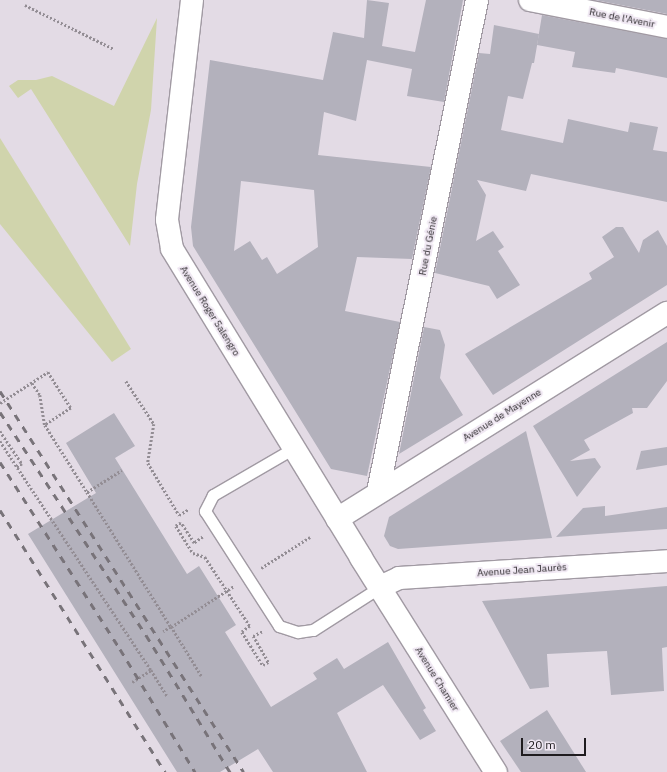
<!DOCTYPE html>
<html>
<head>
<meta charset="utf-8">
<style>
  body { margin:0 }
  #map { position:relative; width:667px; height:772px; overflow:hidden; background:#e3dbe5; font-family:"IBM Plex Sans",sans-serif }
  div>[style] { position:absolute }
  [style*='--x'] { left:calc(var(--x)*1px); top:calc(var(--y)*1px); width:calc(var(--w)*1px); rotate:calc(var(--a)*1deg) }
  .green>* { inset:0; background:#d0d4ac }
  .building>* { inset:0; background:#b3b1bc }
  .path>* { height:2.5px; margin-top:-1.25px; transform-origin:0; background:repeating-linear-gradient(90deg,#938d94 0 2px,transparent 0 4px) }
  .roads { filter:drop-shadow(1px 0 #a19aa3) drop-shadow(-1px 0 #a19aa3) drop-shadow(0 1px #a19aa3) drop-shadow(0 -1px #a19aa3) }
  .lane>* { height:11px; margin:-5.5px; padding:0 5.5px; transform-origin:5.5px; border-radius:5.5px; background:#fff }
  .street>* { height:22px; margin:-11px; padding:0 11px; transform-origin:11px; border-radius:11px; background:#fff }
  .secondary>* { height:22px; margin:-11px; padding:0 11px; transform-origin:11px; border-radius:11px; background:#fff }
  .primary>* { height:22px; margin:-11px; padding:0 11px; transform-origin:11px; border-radius:11px; background:#fff }
  .rail>* { height:3px; margin-top:-1.5px; transform-origin:0; background:repeating-linear-gradient(90deg,#787379 0 7px,transparent 0 14px) }
  .path-bridge>* { height:2.5px; margin-top:-1.25px; transform-origin:0; background:repeating-linear-gradient(90deg,#938d94 0 2px,transparent 0 4px) }
  span { translate:-50% -50%; white-space:nowrap; text-align:center; line-height:1.15; -webkit-text-stroke:4px #f0e8f3; paint-order:stroke }
  .street-label { font-size:10px; color:#1f1c1f }
  .scale { position:absolute; left:521px; top:738px; width:65px; height:18px; box-sizing:border-box; border:2px solid #1f1c1f; border-top:0; padding-left:5px; font-size:12px; line-height:14px; white-space:nowrap; color:#1f1c1f; -webkit-text-stroke:3px #f0e8f3; paint-order:stroke }
</style>
</head>
<body>
<div id="map">
  <div class="green">
    <i style="clip-path:polygon(157px 18px,151px 110px,137px 184px,130px 246px,31px 89px,18px 98px,9px 86px,18px 80px,36px 80px,52px 76px,114px 106px)"></i>
    <i style="clip-path:polygon(0 138px,131px 349px,112px 362px,0 224px)"></i>
  </div>
  <div class="building">
    <i style="clip-path:polygon(evenodd,367px 0,389px 3px,382px 46px,415px 52px,426px 0,463px 0,444px 102px,407px 96px,412px 69px,367px 60px,356px 121px,324px 112px,318px 155px,431px 167px,412px 259px,357px 257px,345px 311px,400px 322px,367px 476px,331px 469px,193px 246px,191px 227px,210px 60px,323px 80px,333px 32px,364px 38px,367px 0,241px 181px,314px 190px,318px 247px,277px 274px,267px 257px,262px 260px,250px 241px,234px 251px,241px 181px)"></i>
    <i style="clip-path:polygon(595px 0,667px 0,667px 14px)"></i>
    <i style="clip-path:polygon(542px 15px,667px 39px,667px 78px,616px 68px,615px 73px,572px 67px,575px 52px,537px 45px)"></i>
    <i style="clip-path:polygon(494px 25px,539px 34px,534px 63px,532px 63px,523px 99px,508px 96px,501px 130px,563px 143px,568px 119px,628px 132px,630px 122px,658px 127px,653px 150px,667px 152px,667px 202px,531px 174px,526px 191px,477px 180px,486px 195px,476px 241px,493px 231px,504px 247px,498px 251px,520px 285px,497px 299px,489px 286px,435px 273px,479px 53px,490px 54px)"></i>
    <i style="clip-path:polygon(616px 227px,623px 227px,639px 253px,643px 240px,658px 230px,667px 246px,667px 285px,493px 395px,465px 354px,592px 279px,589px 273px,614px 257px,602px 237px)"></i>
    <i style="clip-path:polygon(424px 327px,440px 330px,445px 345px,440px 378px,463px 415px,399px 454px)"></i>
    <i style="clip-path:polygon(667px 342px,667px 381px,647px 408px,632px 408px,633px 413px,584px 440px,590px 450px,570px 461px,595px 458px,601px 467px,577px 497px,533px 426px)"></i>
    <i style="clip-path:polygon(114px 413px,135px 446px,115px 458px,187px 574px,199px 566px,236px 625px,225px 632px,271px 707px,317px 679px,313px 673px,337px 658px,344px 669px,388px 642px,426px 708px,423px 710px,436px 731px,420px 740px,383px 685px,337px 713px,367px 772px,273px 772px,258px 749px,220px 772px,177px 772px,28px 534px,96px 493px,66px 443px)"></i>
    <i style="clip-path:polygon(526px 431px,552px 538px,398px 549px,390px 546px,384px 536px,389px 517px)"></i>
    <i style="clip-path:polygon(667px 447px,667px 465px,636px 470px,641px 451px)"></i>
    <i style="clip-path:polygon(605px 506px,605px 516px,667px 507px,667px 529px,556px 537px,583px 508px)"></i>
    <i style="clip-path:polygon(667px 586px,667px 647px,662px 648px,664px 691px,611px 695px,607px 651px,547px 654px,549px 687px,530px 689px,482px 601px)"></i>
    <i style="clip-path:polygon(547px 710px,586px 772px,521px 772px,500px 741px)"></i>
  </div>
  <div class="path">
    <i style="--x:25;--y:5;--w:99;--a:26.3"></i>
    <i style="--x:48;--y:372;--w:43;--a:57.4"></i>
    <i style="--x:71;--y:408;--w:31;--a:147"></i>
    <i style="--x:45;--y:425;--w:79;--a:57.9"></i>
    <i style="--x:87;--y:492;--w:41;--a:-32.2"></i>
    <i style="--x:126;--y:381;--w:51;--a:56.9"></i>
    <i style="--x:154;--y:424;--w:39;--a:99"></i>
    <i style="--x:148;--y:463;--w:61;--a:59.2"></i>
    <i style="--x:179;--y:515;--w:12;--a:-31"></i>
    <i style="--x:32;--y:383;--w:14;--a:56"></i>
    <i style="--x:40;--y:395;--w:30;--a:81"></i>
    <i style="--x:0;--y:431;--w:40;--a:56"></i>
    <i style="--x:22;--y:464;--w:6;--a:149"></i>
    <i style="--x:0;--y:441;--w:274;--a:56.6"></i>
    <i style="--x:87;--y:492;--w:159;--a:58.1"></i>
    <i style="--x:171;--y:627;--w:9;--a:148"></i>
    <i style="--x:203;--y:537;--w:11;--a:146"></i>
    <i style="--x:194;--y:543;--w:24;--a:-123"></i>
    <i style="--x:181;--y:523;--w:6;--a:149"></i>
    <i style="--x:176;--y:526;--w:32;--a:58"></i>
    <i style="--x:193;--y:553;--w:13;--a:18"></i>
    <i style="--x:205;--y:557;--w:82;--a:56.9"></i>
    <i style="--x:250;--y:626;--w:10;--a:143"></i>
    <i style="--x:242;--y:632;--w:39;--a:58"></i>
    <i style="--x:263;--y:665;--w:6;--a:-31"></i>
    <i style="--x:268;--y:662;--w:30;--a:-120"></i>
    <i style="--x:253;--y:636;--w:11;--a:-27"></i>
    <i style="--x:261;--y:568;--w:58;--a:-32.3"></i>
    <i style="--x:201;--y:676;--w:57;--a:-121.5"></i>
    <i style="--x:171;--y:627;--w:75;--a:-33.1"></i>
    <i style="--x:132;--y:682;--w:22;--a:-32"></i>
    <i style="--x:151;--y:670;--w:31;--a:58"></i>
  </div>
  <div class="roads">
    <div class="lane">
      <i style="--x:294;--y:448;--w:94;--a:149.9"></i>
      <i style="--x:213;--y:495;--w:18;--a:117"></i>
      <i style="--x:205;--y:511;--w:137;--a:57.2"></i>
      <i style="--x:279;--y:626;--w:20;--a:18"></i>
      <i style="--x:298;--y:632;--w:15;--a:-8"></i>
      <i style="--x:313;--y:630;--w:80;--a:-32.7"></i>
    </div>
    <div class="street">
      <i style="--x:530;--y:0;--w:140;--a:11.1"></i>
      <i style="--x:378;--y:492;--w:502;--a:-78.62"></i>
      <i style="--x:337;--y:519;--w:389;--a:-32"></i>
    </div>
    <div class="secondary">
      <i style="--x:380;--y:587;--w:21;--a:-25"></i>
      <i style="--x:399;--y:578;--w:269;--a:-3.6"></i>
    </div>
    <div class="primary">
      <i style="--x:192;--y:0;--w:221;--a:96.5"></i>
      <i style="--x:167;--y:220;--w:29;--a:80"></i>
      <i style="--x:172;--y:249;--w:362;--a:58.5"></i>
      <i style="--x:361;--y:558;--w:253;--a:57.8"></i>
    </div>
  </div>
  <div class="rail">
    <i style="--x:0;--y:391;--w:452;--a:57.4"></i>
    <i style="--x:0;--y:412;--w:267;--a:56.8"></i>
    <i style="--x:146;--y:635;--w:161;--a:58.5"></i>
    <i style="--x:0;--y:462;--w:222;--a:57.3"></i>
    <i style="--x:120;--y:649;--w:144;--a:58.6"></i>
    <i style="--x:0;--y:510;--w:310;--a:57.8"></i>
  </div>
  <div class="path-bridge">
    <i style="--x:0;--y:403;--w:57;--a:-32.9"></i>
  </div>
  <div class="street-label">
    <span style="left:622px;top:18px;rotate:11deg">Rue de l'Avenir</span>
    <span style="left:428px;top:246px;rotate:-79deg">Rue du Génie</span>
    <span style="left:210px;top:311px;rotate:58deg">Avenue Roger Salengro</span>
    <span style="left:502px;top:415px;rotate:-32deg">Avenue de Mayenne</span>
    <span style="left:522px;top:570px;rotate:-4deg">Avenue Jean Jaurès</span>
    <span style="left:437px;top:679px;rotate:58deg">Avenue Chamier</span>
  </div>
  <div class="scale">20 m</div>
</div>
</body>
</html>
